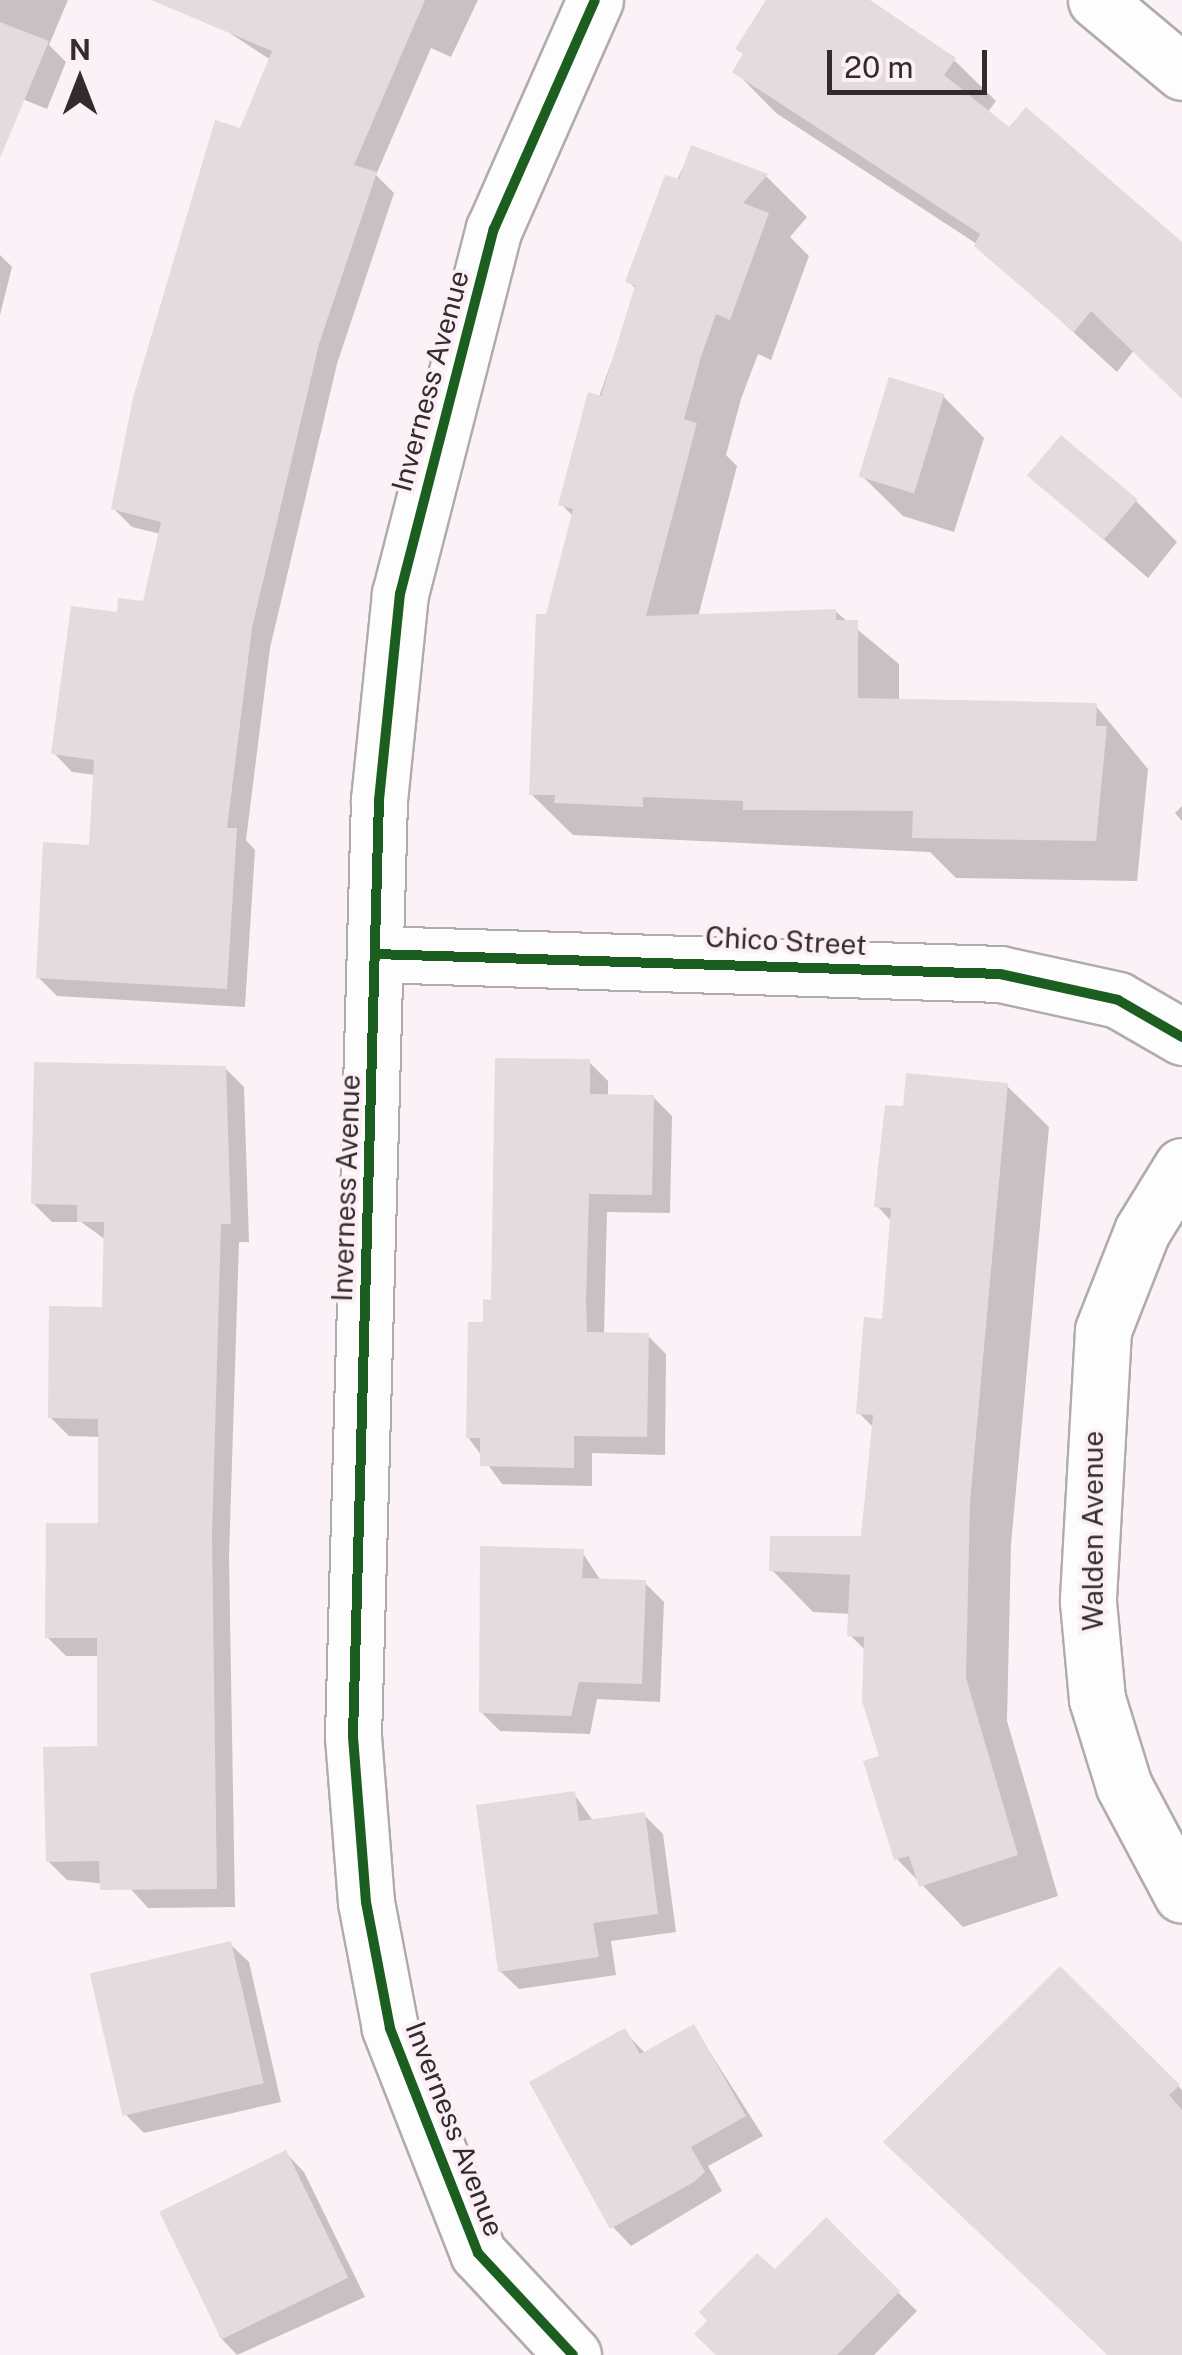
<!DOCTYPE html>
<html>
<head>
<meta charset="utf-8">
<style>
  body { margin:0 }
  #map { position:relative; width:1182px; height:2355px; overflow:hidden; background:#faf2f6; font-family:"Public Sans",sans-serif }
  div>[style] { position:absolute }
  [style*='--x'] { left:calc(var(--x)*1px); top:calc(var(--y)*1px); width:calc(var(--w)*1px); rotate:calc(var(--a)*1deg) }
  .shadow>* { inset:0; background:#0003 }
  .building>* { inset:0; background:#e3dbdd; transform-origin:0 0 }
  .roads { filter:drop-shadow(2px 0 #b1abae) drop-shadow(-2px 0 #b1abae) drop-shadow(0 2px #b1abae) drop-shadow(0 -2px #b1abae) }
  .street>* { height:55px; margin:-27.5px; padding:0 27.5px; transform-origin:27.5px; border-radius:27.5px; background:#fefdfe }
  .cycleway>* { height:10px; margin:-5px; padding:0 5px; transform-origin:5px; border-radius:5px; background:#1b5e20 }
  span { translate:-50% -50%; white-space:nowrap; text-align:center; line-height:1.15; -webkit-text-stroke:8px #fdeff6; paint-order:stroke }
  .street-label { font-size:28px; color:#322c2f }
  .north { position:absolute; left:30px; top:30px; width:100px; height:100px; -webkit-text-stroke:8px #fdeff6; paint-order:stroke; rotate:0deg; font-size:28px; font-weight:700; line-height:40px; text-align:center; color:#322c2f }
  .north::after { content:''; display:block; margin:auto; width:35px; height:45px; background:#322c2f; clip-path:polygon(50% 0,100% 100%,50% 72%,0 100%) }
  .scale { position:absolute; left:827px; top:50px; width:160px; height:45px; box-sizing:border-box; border:5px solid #322c2f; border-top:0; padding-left:12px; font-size:30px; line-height:35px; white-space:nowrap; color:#322c2f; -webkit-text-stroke:8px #fdeff6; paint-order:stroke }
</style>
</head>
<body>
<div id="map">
  <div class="shadow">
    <i style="clip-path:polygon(0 0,68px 0,49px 45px,66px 62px,47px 109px,10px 94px,0 125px)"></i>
    <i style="clip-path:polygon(238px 0,478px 0,451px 57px,431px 48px,376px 175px,394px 193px,337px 364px,270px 648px,246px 840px,255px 850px,245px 1007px,57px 996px,38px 977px,91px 848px,96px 775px,72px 772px,54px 753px,119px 615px,145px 604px,161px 534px,132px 527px,114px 509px,271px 60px,225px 30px)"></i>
    <i style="clip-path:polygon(769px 0,864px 0,954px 60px,996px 101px,987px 113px,1182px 249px,1182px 397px,1134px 350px,1117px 372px,977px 244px,776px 113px,735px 71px)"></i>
    <i style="clip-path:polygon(692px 149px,766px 176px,807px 217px,790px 237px,809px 256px,771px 360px,758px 354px,741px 399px,726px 455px,737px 466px,698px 617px,835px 611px,899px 664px,899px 701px,1096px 706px,1148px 769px,1137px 881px,956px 878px,930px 852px,573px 835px,531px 794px,548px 617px,574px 517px,561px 504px,637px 290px,628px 281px)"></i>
    <i style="clip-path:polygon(0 255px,12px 267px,0 315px)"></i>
    <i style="clip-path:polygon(943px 396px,984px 438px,954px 532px,903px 516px,861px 475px)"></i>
    <i style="clip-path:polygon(1031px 476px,1136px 501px,1177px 542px,1148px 578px)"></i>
    <i style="clip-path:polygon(1182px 806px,1182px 821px,1175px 813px)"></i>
    <i style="clip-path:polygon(589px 1062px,608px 1081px,608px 1097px,653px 1097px,672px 1116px,670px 1213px,607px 1212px,604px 1335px,648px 1336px,666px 1354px,665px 1455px,592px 1453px,592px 1486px,502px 1484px,468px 1437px,486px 1324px)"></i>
    <i style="clip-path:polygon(225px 1068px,244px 1087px,249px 1242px,239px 1242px,229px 1557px,235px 1907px,148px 1908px,128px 1886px,67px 1880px,48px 1861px,99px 1748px,99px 1656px,66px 1656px,47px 1637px,101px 1525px,101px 1437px,69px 1436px,50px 1417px,104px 1309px,106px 1240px,81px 1222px,52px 1222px,33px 1203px)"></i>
    <i style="clip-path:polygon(1007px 1086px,1049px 1127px,1011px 1545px,1007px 1721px,1058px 1896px,963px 1927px,897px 1859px,866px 1651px,850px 1635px,851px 1614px,813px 1612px,772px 1570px,863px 1538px,874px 1428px,859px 1413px,884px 1322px,892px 1222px,877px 1206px,905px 1109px)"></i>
    <i style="clip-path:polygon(582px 1552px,601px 1581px,645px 1583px,664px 1602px,660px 1702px,597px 1699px,590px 1734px,500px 1731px,481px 1712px)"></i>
    <i style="clip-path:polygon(574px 1794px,594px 1822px,644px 1815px,663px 1834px,676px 1932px,611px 1941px,616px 1975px,519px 1989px,500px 1971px)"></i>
    <i style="clip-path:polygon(230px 1944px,249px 1962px,281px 2102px,144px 2133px,125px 2114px)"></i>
    <i style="clip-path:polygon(1060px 1969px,1182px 2090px,1182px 2355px,1108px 2355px,928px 2183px)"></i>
    <i style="clip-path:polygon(694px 2027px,763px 2136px,708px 2166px,722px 2191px,631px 2246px,613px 2227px,625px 2032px,646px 2054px)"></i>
    <i style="clip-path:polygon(286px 2153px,304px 2172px,365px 2297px,237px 2355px,219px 2336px)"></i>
    <i style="clip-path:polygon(826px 2221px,917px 2311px,874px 2355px,718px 2355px,775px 2273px)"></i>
  </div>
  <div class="building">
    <i style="clip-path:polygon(151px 0,425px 0,354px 165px,377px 172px,319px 344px,252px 628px,227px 828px,237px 828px,227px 989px,36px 978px,43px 842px,89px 845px,94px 760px,51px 754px,71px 606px,117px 612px,118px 598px,143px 601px,161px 522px,111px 509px,133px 398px,215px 120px,240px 128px,272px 51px)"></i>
    <i style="clip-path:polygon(766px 0,870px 0,956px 58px,944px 75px,1009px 127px,1026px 107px,1182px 242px,1182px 399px,1091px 311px,1074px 332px,974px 246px,980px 234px,732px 72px,743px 54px,735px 49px)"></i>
    <i style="clip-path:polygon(0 22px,49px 41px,1px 156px,0 156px)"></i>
    <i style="clip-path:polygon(691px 145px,768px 174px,743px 203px,769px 213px,730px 320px,716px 314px,701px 357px,684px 419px,697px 423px,646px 616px,836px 609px,836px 620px,858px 620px,858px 698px,1097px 703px,1096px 726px,1107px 726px,1096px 841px,912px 838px,913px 811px,743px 810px,743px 801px,643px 797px,643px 807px,554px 803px,555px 795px,529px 795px,536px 614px,546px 614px,573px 509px,558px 505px,588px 392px,601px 396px,635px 286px,625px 282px,665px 175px,679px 179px)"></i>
    <i style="left:889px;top:377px;width:58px;height:104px;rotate:17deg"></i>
    <i style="left:1061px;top:435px;width:100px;height:53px;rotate:40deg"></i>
    <i style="clip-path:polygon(495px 1058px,590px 1059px,590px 1094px,654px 1095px,652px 1195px,589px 1194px,586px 1301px,587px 1332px,649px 1333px,647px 1437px,574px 1436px,574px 1468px,480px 1466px,480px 1438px,466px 1438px,468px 1322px,483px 1322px,483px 1299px,491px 1300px)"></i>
    <i style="clip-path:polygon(34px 1062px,226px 1066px,231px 1224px,221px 1224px,212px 1536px,217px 1889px,100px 1890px,99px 1861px,46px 1862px,43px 1747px,97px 1746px,97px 1638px,45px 1638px,46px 1523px,98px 1523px,98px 1419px,48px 1418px,49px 1306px,102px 1307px,104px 1222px,77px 1222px,77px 1205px,31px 1204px)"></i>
    <i style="clip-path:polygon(906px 1073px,1008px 1083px,970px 1502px,966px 1678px,1018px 1855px,919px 1887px,909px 1856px,894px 1860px,863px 1761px,879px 1756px,862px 1701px,864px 1637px,847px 1636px,850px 1575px,769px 1571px,770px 1536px,861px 1536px,873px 1415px,856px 1414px,864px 1317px,882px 1319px,891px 1208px,874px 1207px,878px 1167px,885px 1105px,903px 1106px)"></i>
    <i style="clip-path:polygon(480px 1546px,584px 1549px,582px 1578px,646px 1580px,642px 1684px,579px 1682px,571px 1716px,479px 1713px)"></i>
    <i style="clip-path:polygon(575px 1791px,579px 1821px,645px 1812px,658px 1914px,593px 1923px,599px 1957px,498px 1972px,476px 1805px)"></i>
    <i style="left:231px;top:1941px;width:146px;height:145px;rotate:77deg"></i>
    <i style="clip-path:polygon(1060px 1966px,1180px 2085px,1169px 2095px,1182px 2110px,1182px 2355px,1108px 2355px,883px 2142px)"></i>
    <i style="clip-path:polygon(694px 2024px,746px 2116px,691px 2147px,705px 2172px,694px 2182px,610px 2229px,529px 2082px,625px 2028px,640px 2054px)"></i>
    <i style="left:286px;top:2150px;width:142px;height:141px;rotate:64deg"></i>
    <i style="clip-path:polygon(826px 2217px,900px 2291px,837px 2355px,716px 2355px,694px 2334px,707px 2321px,699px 2312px,757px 2253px,775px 2269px)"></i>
  </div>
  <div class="roads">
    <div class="street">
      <i style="--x:1096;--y:0;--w:112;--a:39.9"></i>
      <i style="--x:375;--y:954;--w:625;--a:1.83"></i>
      <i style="--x:1000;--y:974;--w:121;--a:12.4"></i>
      <i style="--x:1118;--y:1000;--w:74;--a:30"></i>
      <i style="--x:1182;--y:1166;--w:76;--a:121.6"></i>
      <i style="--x:1142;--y:1231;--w:106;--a:111.5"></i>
      <i style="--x:1103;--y:1330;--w:272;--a:93.2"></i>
      <i style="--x:1088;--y:1602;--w:97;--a:84.7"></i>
      <i style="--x:1097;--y:1699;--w:91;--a:72.8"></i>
      <i style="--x:1124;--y:1786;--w:123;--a:62"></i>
      <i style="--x:573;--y:2355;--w:139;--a:-133"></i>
      <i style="--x:478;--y:2253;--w:242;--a:-111.4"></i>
      <i style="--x:390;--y:2028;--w:128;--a:-100.8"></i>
      <i style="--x:366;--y:1902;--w:167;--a:-94.5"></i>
      <i style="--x:353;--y:1736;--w:936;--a:-88.41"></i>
      <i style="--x:379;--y:800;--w:207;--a:-84.2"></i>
      <i style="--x:400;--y:594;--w:377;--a:-75.6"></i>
      <i style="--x:494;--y:229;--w:250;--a:-66.2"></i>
    </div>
  </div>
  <div class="cycleway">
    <i style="--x:375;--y:954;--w:625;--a:1.83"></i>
    <i style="--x:1000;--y:974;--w:121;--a:12.4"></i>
    <i style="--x:1118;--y:1000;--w:74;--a:30"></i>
    <i style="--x:573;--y:2355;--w:139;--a:-133"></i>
    <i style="--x:478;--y:2253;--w:242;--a:-111.4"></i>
    <i style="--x:390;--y:2028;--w:128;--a:-100.8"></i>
    <i style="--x:366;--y:1902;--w:167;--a:-94.5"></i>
    <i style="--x:353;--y:1736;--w:936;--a:-88.41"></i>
    <i style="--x:379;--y:800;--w:207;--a:-84.2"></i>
    <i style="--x:400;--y:594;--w:377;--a:-75.6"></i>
    <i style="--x:494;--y:229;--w:250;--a:-66.2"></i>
  </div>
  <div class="street-label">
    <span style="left:430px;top:381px;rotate:-75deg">Inverness Avenue</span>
    <span style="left:786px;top:941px;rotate:3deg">Chico Street</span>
    <span style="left:346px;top:1188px;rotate:-88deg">Inverness Avenue</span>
    <span style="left:1093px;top:1531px;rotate:-90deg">Walden Avenue</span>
    <span style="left:455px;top:2129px;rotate:69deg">Inverness Avenue</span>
  </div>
  <div class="north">N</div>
  <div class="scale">20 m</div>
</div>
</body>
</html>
